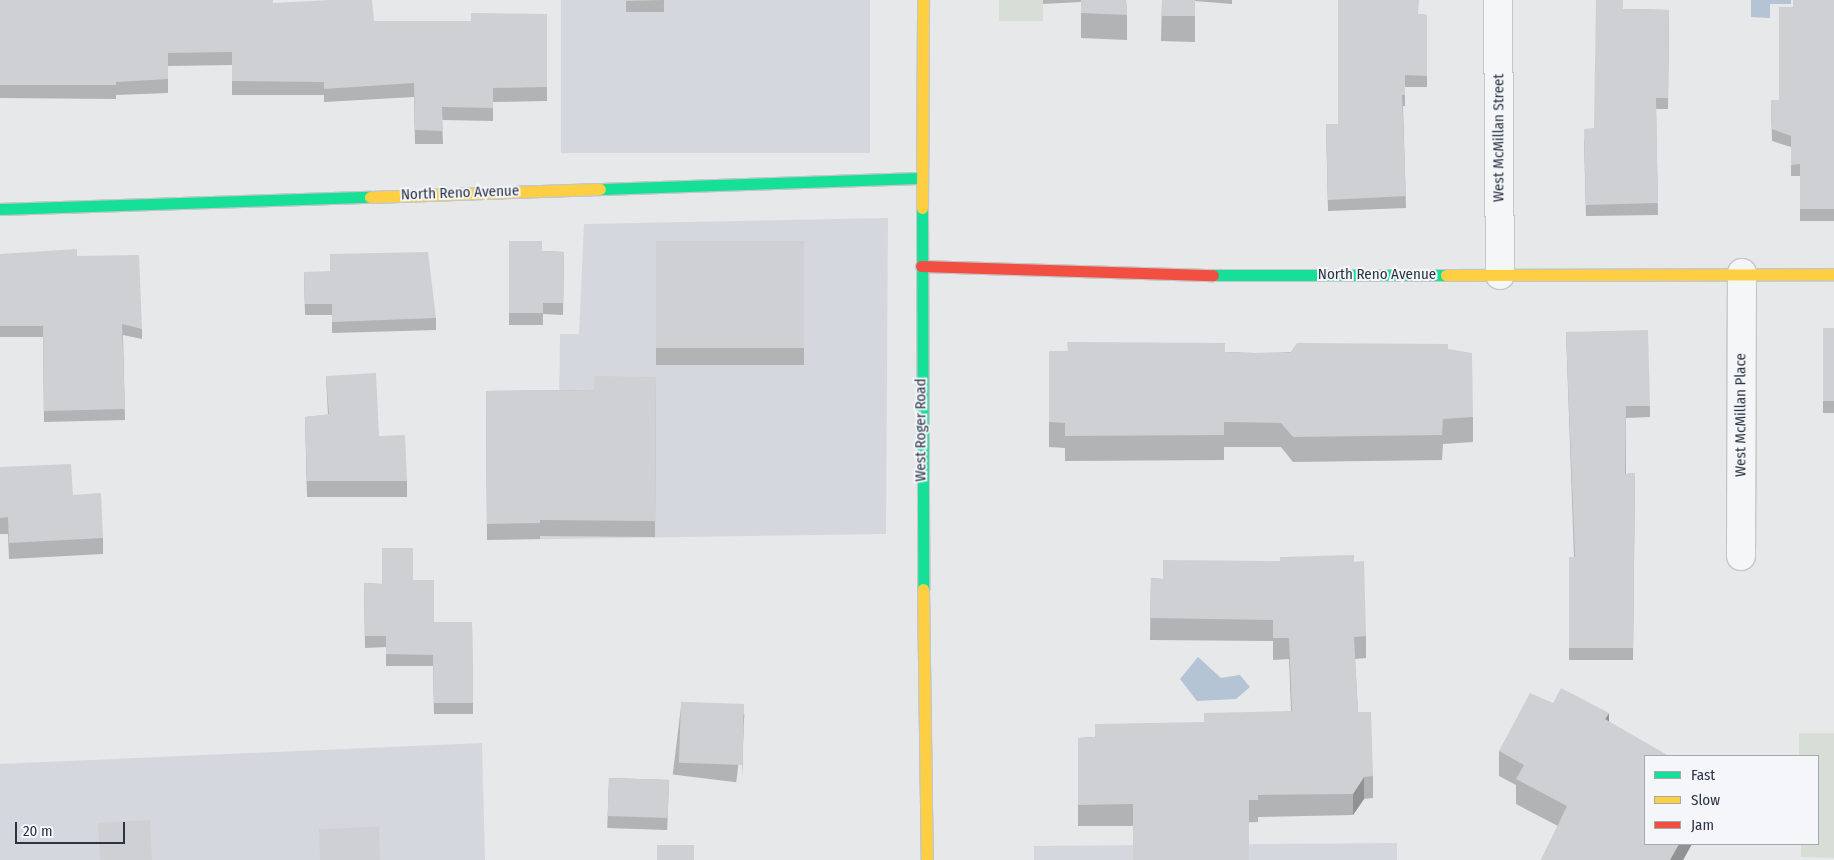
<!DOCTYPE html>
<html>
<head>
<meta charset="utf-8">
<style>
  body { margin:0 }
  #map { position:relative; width:1834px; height:860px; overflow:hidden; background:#e6e8ea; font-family:"Fira Sans Condensed",sans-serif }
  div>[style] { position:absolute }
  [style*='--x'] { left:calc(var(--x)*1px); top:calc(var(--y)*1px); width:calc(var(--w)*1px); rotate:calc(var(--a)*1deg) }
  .built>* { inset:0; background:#d4d7dd; transform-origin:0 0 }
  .green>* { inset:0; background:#d6ded6; transform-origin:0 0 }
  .water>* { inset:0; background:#b4c4d5 }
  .roads { filter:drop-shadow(1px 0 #c4c6c8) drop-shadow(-1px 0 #c4c6c8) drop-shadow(0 1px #c4c6c8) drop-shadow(0 -1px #c4c6c8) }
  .street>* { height:28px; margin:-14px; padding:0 14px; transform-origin:14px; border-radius:14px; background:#f5f6f7 }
  .fast>* { height:11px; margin:-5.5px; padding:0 5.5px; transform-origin:5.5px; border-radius:5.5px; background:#16e098 }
  .slow>* { height:11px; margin:-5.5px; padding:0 5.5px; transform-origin:5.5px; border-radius:5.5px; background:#ffcf43 }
  .jam>* { height:11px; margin:-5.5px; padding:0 5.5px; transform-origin:5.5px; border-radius:5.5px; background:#f24e42 }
  .wall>* { inset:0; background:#b1b3b5; transform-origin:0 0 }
  .shaded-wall>* { inset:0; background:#909294 }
  .building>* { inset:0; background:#ced0d3; transform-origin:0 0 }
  span { translate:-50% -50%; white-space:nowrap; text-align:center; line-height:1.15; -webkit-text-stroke:4px #f4f6f9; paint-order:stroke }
  .street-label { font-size:15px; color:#2b3445 }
  .legend { position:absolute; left:1644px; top:755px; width:175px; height:90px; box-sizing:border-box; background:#f4f6f9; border:1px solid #a4a8b1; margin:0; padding:6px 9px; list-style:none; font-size:15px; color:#2b3445 }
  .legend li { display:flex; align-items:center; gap:10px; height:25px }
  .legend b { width:25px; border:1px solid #a4a8b1 }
  .scale { position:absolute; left:15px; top:822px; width:110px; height:22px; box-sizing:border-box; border:2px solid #2b3445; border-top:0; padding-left:6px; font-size:15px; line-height:18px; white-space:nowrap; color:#2b3445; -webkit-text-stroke:4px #f4f6f9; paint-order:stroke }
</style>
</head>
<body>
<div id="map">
  <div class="built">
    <i style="left:561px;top:0;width:309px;height:153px"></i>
    <i style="clip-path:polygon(888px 218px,886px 534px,487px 540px,559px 407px,560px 334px,579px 334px,584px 224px)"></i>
    <i style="clip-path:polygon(482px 743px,485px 860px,0 860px,0 764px)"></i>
    <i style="clip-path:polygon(1397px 843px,1397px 860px,1034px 860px,1034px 846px)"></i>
  </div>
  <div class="green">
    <i style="left:999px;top:0;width:44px;height:21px"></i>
    <i style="clip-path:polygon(1799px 733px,1834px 733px,1834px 858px,1801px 857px,1801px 844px,1818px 844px,1818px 756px,1799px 756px)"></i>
  </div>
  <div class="water">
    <i style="clip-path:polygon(1751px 0,1791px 0,1791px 4px,1770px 4px,1770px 18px,1751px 17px)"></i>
    <i style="clip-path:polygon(1198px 657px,1221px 678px,1240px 675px,1250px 687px,1236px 699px,1197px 701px,1180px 679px)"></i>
  </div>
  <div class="roads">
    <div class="street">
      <i style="--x:1498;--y:0;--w:275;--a:89.6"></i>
      <i style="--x:1741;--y:556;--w:283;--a:-89.8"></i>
    </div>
    <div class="fast">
      <i style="--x:600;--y:189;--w:320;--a:-2"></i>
      <i style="--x:922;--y:208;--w:381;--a:89.8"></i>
      <i style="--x:0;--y:209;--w:370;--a:-1.9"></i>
      <i style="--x:1213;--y:275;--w:233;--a:0"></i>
    </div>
    <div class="slow">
      <i style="--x:370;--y:197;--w:230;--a:-2"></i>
      <i style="--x:922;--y:208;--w:208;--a:-89.7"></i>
      <i style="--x:1446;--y:275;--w:388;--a:-0.1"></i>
      <i style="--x:923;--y:589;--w:271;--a:89.2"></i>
    </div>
    <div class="jam">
      <i style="--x:921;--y:266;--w:292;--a:1.8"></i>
    </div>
  </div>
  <div class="wall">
    <i style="clip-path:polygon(0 0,273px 3px,374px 21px,471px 21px,547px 14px,547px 101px,493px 102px,493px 121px,442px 120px,443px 144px,415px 144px,414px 97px,324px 102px,324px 95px,232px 95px,232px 65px,168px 66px,168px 93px,116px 95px,116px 99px,0 98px)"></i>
    <i style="left:626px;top:0;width:38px;height:12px"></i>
    <i style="clip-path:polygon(1043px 0,1126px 0,1127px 15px,1127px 40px,1081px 38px,1081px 2px,1043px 4px)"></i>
    <i style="clip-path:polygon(1162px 0,1232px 0,1232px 4px,1195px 1px,1195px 42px,1161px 41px)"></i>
    <i style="clip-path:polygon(1834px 0,1834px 221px,1800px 221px,1800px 176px,1791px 176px,1791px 147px,1772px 141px,1771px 100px,1779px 100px)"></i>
    <i style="clip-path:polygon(1623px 9px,1669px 10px,1668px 109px,1656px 109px,1658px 215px,1586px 216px,1584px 140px,1594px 128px)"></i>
    <i style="clip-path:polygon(1419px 14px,1427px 15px,1427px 87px,1405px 87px,1405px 106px,1403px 106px,1406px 208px,1328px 211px,1326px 124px,1338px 124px)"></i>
    <i style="clip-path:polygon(509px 241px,542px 251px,564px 252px,563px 315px,543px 314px,543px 325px,509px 325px)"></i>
    <i style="left:656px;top:241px;width:148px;height:124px"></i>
    <i style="clip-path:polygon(0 254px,77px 256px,142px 329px,142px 339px,123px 335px,125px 420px,44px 422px,43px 337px,0 337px)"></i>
    <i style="clip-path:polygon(304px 272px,436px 318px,436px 330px,332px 333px,332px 315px,305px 315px)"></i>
    <i style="left:1823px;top:328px;width:11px;height:85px"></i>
    <i style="clip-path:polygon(1566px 332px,1650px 406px,1650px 417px,1626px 418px,1626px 474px,1635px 473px,1633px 660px,1569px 660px,1569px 557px,1574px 557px)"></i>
    <i style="clip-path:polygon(1448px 349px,1473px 417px,1473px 442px,1443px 444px,1442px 460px,1293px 462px,1281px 447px,1224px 447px,1224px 460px,1065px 461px,1065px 448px,1049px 447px,1049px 351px,1225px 352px,1254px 353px)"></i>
    <i style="clip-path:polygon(326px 376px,379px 436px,407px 481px,407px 497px,307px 497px,305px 417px,328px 415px)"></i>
    <i style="clip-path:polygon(656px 377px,655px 537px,540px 536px,540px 539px,487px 540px,486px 391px,594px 390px)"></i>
    <i style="clip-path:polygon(0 467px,73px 495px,103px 538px,103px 554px,9px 559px,8px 534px,0 534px)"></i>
    <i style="clip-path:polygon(1354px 562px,1366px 636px,1366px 658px,1355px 659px,1358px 712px,1373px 776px,1373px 798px,1364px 799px,1353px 815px,1258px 817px,1258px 822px,1133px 826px,1078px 826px,1078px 738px,1095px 737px,1204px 722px,1291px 711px,1289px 659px,1273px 660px,1273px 641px,1150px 640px,1151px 578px,1163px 579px)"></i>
    <i style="clip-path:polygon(413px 580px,434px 622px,472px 622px,473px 714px,434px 714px,433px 666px,386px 666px,386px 647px,365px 648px,364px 583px,382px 584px)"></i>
    <i style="clip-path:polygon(1553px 703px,1609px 721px,1692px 844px,1683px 860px,1541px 860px,1558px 826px,1516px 804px,1516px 785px,1499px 776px,1499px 751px)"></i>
    <i style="left:681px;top:707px;width:64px;height:68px;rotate:7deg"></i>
    <i style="left:609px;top:778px;width:60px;height:50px;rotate:2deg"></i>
  </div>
  <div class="shaded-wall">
    <i style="clip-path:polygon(744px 704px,744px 715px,742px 776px,742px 765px)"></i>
    <i style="clip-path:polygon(1609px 713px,1609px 738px,1605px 719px)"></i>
    <i style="clip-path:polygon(1364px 777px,1364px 799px,1353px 815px,1353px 794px)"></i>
    <i style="clip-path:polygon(1679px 844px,1692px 844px,1683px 860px,1670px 860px)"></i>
  </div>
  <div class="building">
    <i style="clip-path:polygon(0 0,273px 0,273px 3px,331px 0,372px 0,374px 21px,471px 21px,471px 13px,547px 14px,547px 87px,493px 88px,493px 108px,442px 107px,443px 131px,415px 130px,414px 83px,324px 89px,324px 82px,232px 81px,232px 52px,168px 53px,168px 79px,116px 82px,116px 85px,0 85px)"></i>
    <i style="clip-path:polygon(626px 0,664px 0,626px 1px)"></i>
    <i style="clip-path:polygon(1081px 0,1126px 0,1127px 15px,1081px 13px)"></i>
    <i style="left:1162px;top:0;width:33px;height:16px"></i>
    <i style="clip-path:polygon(1338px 0,1419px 0,1418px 14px,1427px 15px,1427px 76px,1405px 75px,1405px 95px,1402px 95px,1406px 196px,1328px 200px,1326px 124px,1338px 124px)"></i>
    <i style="clip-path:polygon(1596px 0,1623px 0,1623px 9px,1669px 10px,1668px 98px,1656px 98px,1658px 203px,1586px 205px,1584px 129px,1594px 128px)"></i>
    <i style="clip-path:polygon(1793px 0,1834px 0,1834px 209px,1800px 209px,1800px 164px,1791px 165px,1791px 136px,1772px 129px,1771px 100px,1779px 100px,1779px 7px,1793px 7px)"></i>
    <i style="clip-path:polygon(509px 241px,542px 241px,542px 251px,564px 252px,563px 303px,543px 303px,543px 313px,509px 313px)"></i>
    <i style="left:656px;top:241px;width:148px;height:107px"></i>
    <i style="clip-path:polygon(77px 249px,77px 256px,139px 255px,142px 329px,122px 324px,125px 409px,44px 411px,43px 326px,0 326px,0 254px)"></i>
    <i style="clip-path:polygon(428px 252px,436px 318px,332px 322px,332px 304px,305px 304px,304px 272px,330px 271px,330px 254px)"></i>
    <i style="left:1823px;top:328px;width:11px;height:73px"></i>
    <i style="clip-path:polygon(1648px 330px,1650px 406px,1626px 406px,1625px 474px,1635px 473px,1633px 648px,1569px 648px,1569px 557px,1575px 557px,1566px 332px)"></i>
    <i style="clip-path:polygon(1067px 342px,1225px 343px,1225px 352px,1254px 353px,1290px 353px,1297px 343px,1448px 344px,1448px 349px,1472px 353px,1473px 417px,1443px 419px,1442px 435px,1293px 437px,1281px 423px,1224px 422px,1224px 435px,1065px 436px,1065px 423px,1049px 422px,1049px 351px,1068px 351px)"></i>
    <i style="clip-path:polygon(376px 373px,379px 436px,405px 435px,407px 481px,307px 481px,305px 417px,329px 414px,326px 376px)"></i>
    <i style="clip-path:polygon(594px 376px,656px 377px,655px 521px,540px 520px,540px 523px,487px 524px,486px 391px,594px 390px)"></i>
    <i style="clip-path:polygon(71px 464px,73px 495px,101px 493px,103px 538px,9px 543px,8px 517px,0 518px,0 467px)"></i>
    <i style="clip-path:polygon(382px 548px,413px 548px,413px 580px,434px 580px,434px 622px,472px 622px,473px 703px,434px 703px,433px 655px,386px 654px,386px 636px,365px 636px,364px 583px,382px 584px)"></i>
    <i style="clip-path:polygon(1354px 555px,1354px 562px,1364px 561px,1366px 636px,1354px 637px,1358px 712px,1371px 712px,1373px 776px,1364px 777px,1353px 794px,1258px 795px,1258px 800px,1249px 800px,1249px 860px,1133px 860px,1133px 804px,1078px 805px,1078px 738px,1095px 737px,1095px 724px,1204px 722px,1204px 713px,1292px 711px,1289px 638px,1273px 638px,1273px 620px,1150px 618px,1151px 578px,1163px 579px,1163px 560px,1280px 561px,1280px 557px)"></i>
    <i style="clip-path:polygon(1561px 688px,1609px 713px,1605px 719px,1669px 756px,1645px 756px,1645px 844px,1679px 844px,1670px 860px,1541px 860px,1567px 806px,1516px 779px,1524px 765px,1499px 751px,1530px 693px,1553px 703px)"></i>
    <i style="left:744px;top:704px;width:61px;height:63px;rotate:92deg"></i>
    <i style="left:609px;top:778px;width:60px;height:38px;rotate:2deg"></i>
    <i style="left:150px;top:820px;width:40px;height:52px;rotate:87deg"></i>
    <i style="left:379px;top:827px;width:33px;height:60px;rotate:88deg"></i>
    <i style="left:657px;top:845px;width:37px;height:15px"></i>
  </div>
  <div class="street-label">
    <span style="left:1499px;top:138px;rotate:-90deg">West McMillan Street</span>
    <span style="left:460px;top:193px;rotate:-2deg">North Reno Avenue</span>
    <span style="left:1377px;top:275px">North Reno Avenue</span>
    <span style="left:1741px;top:415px;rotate:-90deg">West McMillan Place</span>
    <span style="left:921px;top:430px;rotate:-90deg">West Roger Road</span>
  </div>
  <ul class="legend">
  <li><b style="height:6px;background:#16e098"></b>Fast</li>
  <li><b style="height:6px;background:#ffcf43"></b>Slow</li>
  <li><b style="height:6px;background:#f24e42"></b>Jam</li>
  </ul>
  <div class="scale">20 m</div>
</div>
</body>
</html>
